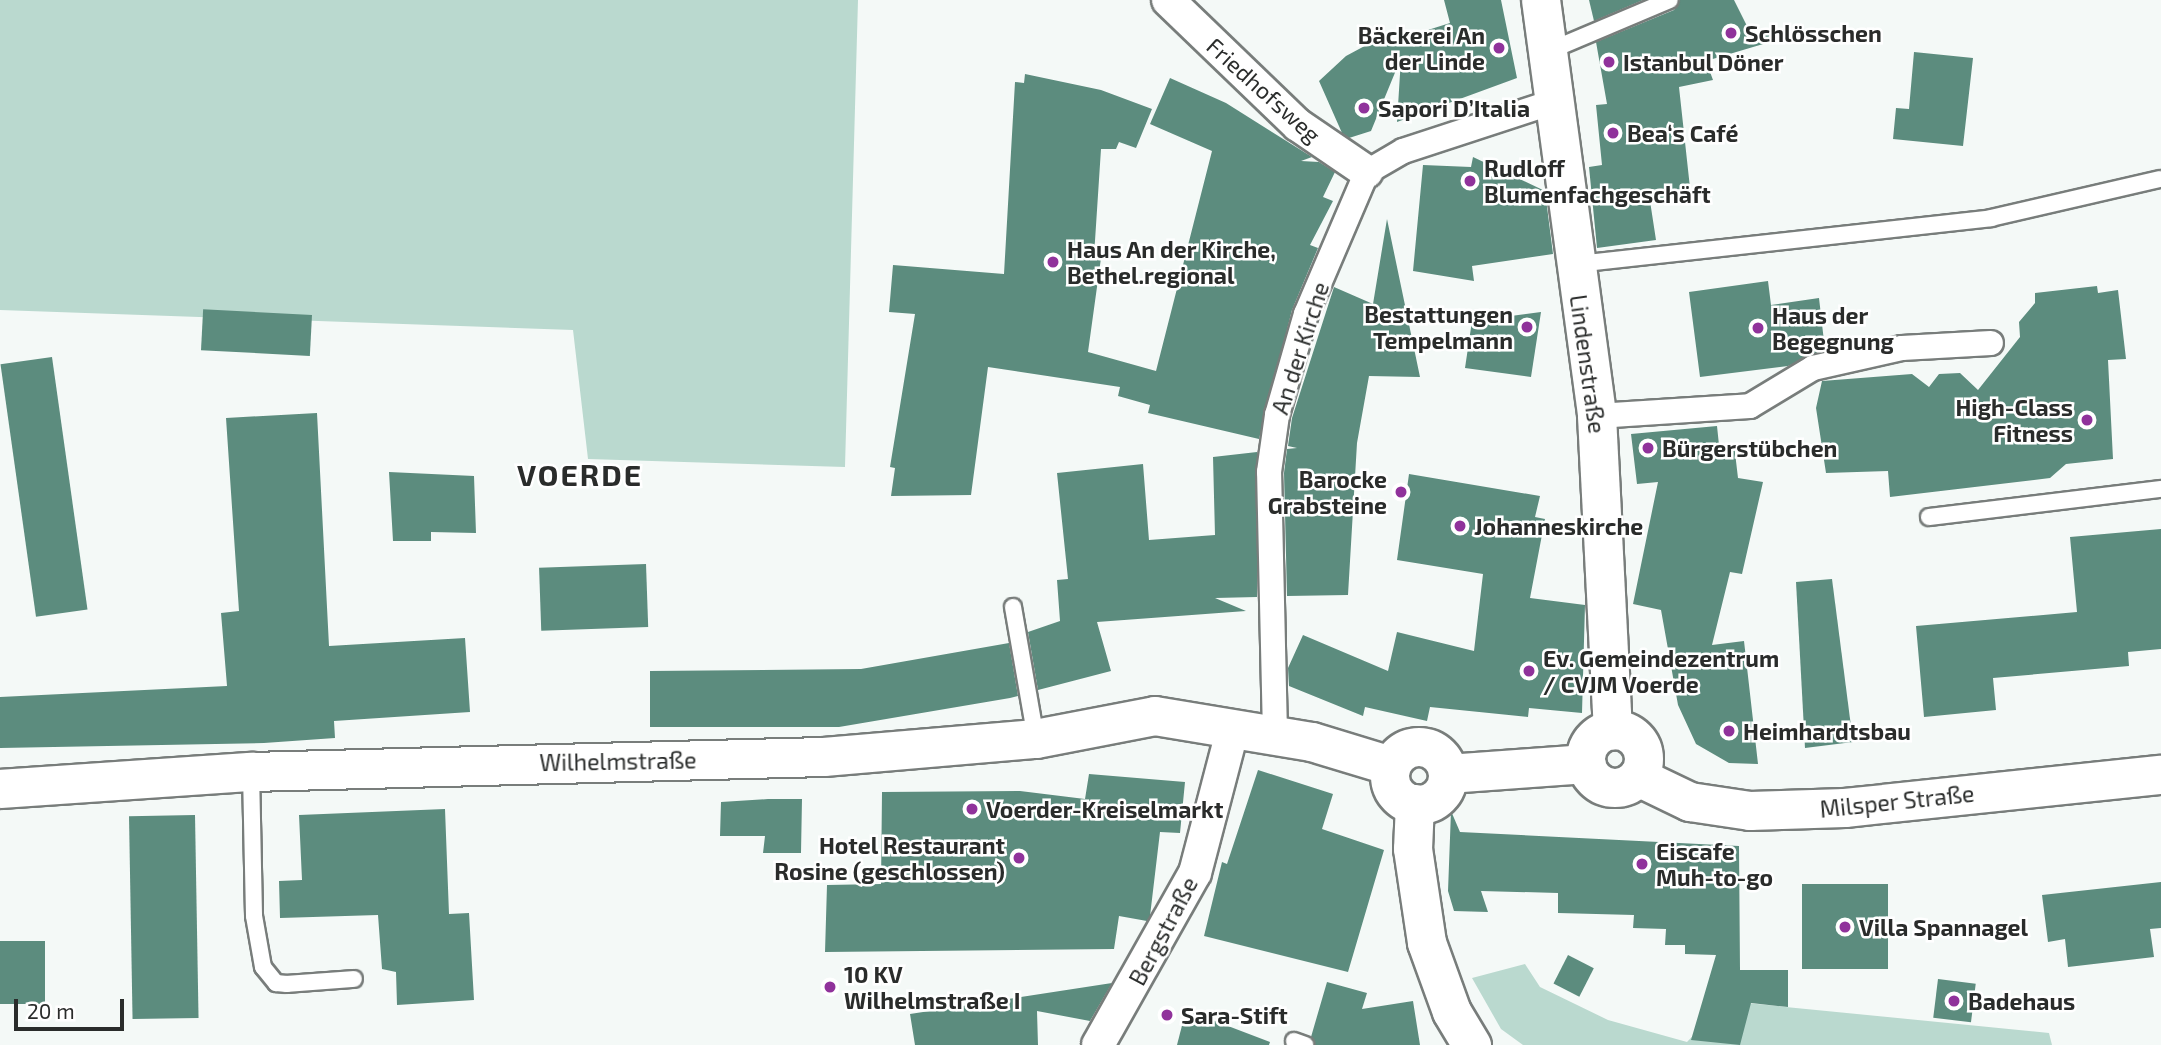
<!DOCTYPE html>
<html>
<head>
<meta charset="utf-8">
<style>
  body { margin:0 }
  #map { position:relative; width:2161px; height:1045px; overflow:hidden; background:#f4f9f7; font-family:"Exo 2",sans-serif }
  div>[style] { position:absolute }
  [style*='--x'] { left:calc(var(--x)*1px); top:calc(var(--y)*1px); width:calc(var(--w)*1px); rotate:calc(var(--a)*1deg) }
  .green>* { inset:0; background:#bad9cf }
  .building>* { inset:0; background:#5c8c7e; transform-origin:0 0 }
  .roads { filter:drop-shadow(2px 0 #787d7b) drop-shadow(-2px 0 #787d7b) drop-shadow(0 2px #787d7b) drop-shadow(0 -2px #787d7b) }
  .service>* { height:16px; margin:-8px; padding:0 8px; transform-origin:8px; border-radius:8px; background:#fff }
  .pedestrian>* { height:24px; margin:-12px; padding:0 12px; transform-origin:12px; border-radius:12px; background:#fff }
  .minor>* { height:32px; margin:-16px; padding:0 16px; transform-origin:16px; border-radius:16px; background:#fff }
  .tertiary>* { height:38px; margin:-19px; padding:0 19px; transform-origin:19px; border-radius:19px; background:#fff }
  .tertiary>.ring { margin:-19px; padding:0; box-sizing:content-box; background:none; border:38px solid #fff; border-radius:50% }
  .dots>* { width:19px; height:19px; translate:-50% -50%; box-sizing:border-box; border:4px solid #fff; border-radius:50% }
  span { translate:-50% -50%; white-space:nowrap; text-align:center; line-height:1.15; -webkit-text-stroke:5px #fff; paint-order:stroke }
  .poi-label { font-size:23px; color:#2a2c2b; font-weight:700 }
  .left { translate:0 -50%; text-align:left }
  .right { translate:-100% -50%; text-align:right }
  .street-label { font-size:23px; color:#2a2c2b }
  .district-label { font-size:30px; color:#2a2c2b; font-weight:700; letter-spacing:2px }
  .scale { position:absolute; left:14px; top:999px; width:110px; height:32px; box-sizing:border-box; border:4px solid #2a2c2b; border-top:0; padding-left:9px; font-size:21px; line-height:24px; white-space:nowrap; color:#2a2c2b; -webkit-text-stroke:5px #fff; paint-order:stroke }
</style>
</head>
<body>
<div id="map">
  <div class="green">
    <i style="clip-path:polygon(0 0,858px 0,845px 467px,588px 459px,573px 330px,0 310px)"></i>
    <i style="clip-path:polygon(1525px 964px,1540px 987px,1608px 1020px,1687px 1042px,1726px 1001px,2049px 1033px,2052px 1045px,1523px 1045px,1501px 1029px,1472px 978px)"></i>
  </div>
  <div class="building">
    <i style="clip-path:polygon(1444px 0,1501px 0,1517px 78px,1397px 122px,1401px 58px,1371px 131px,1349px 138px,1342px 133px,1319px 81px,1346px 56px,1387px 34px,1390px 42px,1450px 23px)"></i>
    <i style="clip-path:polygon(1589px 0,1643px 0,1594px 21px)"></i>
    <i style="clip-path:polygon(1680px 0,1734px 0,1750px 32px,1787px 37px,1706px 61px,1713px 80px,1679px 87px,1691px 197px,1650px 201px,1656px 240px,1597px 248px,1589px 167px,1602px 165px,1596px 105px,1607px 104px,1596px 42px,1674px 10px)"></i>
    <i style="clip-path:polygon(1914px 52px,1973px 58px,1963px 146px,1893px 139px,1896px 108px,1909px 109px)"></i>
    <i style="clip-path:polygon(1025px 74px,1101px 90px,1152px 109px,1136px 148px,1119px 142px,1116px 149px,1101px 149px,1094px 256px,1101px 258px,1088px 352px,1156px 371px,1212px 151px,1150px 124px,1170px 78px,1226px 103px,1312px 157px,1301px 161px,1319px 162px,1335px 172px,1323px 197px,1333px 201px,1310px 245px,1318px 248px,1292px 310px,1259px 439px,1148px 413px,1150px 405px,1118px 396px,1120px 387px,988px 367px,971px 495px,891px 496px,895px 468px,890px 467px,915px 314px,889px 312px,893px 265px,1004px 274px,1015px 82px,1024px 83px)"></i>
    <i style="clip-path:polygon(1473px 157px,1545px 191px,1553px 254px,1472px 266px,1474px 281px,1413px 271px,1423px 165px,1471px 167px)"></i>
    <i style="clip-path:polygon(1387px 219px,1420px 377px,1369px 376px,1357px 443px,1348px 595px,1287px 596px,1284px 473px,1287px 449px,1297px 448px,1288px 446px,1292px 418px,1334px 287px,1373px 304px)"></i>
    <i style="clip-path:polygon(1768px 281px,1771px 305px,1819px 298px,1825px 350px,1788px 366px,1700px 377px,1689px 292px)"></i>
    <i style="clip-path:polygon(2097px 286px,2098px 293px,2118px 290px,2126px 359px,2108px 360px,2113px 459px,2066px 464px,2050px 478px,1890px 497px,1888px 471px,1826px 473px,1816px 408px,1822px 381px,1912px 374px,1929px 387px,1939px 374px,1960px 373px,1978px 390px,2020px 337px,2019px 322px,2035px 303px,2035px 293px)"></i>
    <i style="clip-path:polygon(1541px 312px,1531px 377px,1465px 368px,1472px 321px)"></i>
    <i style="left:312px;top:315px;width:41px;height:109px;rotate:93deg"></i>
    <i style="left:52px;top:357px;width:255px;height:52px;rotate:82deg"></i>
    <i style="clip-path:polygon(317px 413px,329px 646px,465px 638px,470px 712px,334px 721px,335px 738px,264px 743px,0 748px,0 697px,227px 686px,221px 613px,239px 611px,226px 418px)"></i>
    <i style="clip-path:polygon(1717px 426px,1719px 445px,1734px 444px,1738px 478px,1763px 482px,1742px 574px,1730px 572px,1712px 645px,1744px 641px,1758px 764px,1729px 763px,1696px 744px,1678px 705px,1661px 610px,1633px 604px,1658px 482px,1637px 484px,1631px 434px)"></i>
    <i style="clip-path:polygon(1257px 452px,1257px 597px,1215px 598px,1246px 611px,1097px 622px,1111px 671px,1038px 690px,1028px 632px,1060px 621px,1057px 580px,1068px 579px,1057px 473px,1143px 464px,1149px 540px,1215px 535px,1213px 457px)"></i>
    <i style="clip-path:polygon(389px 472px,474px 476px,476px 533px,431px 532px,431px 541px,393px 541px)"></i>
    <i style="clip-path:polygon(1409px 474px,1540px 496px,1535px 517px,1545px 519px,1530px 598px,1585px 605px,1582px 713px,1529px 708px,1528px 717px,1430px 707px,1427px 721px,1365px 707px,1363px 716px,1289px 686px,1288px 668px,1303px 635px,1388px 671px,1397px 632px,1474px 651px,1483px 574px,1397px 560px)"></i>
    <i style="clip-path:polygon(2161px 529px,2161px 649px,2128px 652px,2129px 666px,1993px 678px,1996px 710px,1924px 717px,1916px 626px,2077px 612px,2070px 537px)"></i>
    <i style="left:646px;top:564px;width:63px;height:107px;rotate:88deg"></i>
    <i style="clip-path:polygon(1832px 579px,1853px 742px,1805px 748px,1796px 582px)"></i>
    <i style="clip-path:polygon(1009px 643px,1018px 696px,1010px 698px,839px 727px,650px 727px,650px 671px,861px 669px)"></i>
    <i style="clip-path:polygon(1258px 770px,1333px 794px,1322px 829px,1384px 850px,1348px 972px,1204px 936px,1222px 862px,1227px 864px)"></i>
    <i style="clip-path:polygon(1089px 774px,1185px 782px,1180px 833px,1160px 832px,1150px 916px,1147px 921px,1119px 916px,1114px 949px,825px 952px,827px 885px,881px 884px,882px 792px,1020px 791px,1085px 799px)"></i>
    <i style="clip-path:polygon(768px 799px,802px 799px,801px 853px,763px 853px,765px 836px,720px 836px,721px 802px)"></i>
    <i style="clip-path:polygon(445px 809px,449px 914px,469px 913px,474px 1000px,397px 1005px,396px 972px,382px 969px,378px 915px,280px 918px,279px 881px,302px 880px,299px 815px)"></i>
    <i style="clip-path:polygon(1451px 811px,1460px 832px,1739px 846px,1740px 970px,1788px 970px,1788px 1007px,1751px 1003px,1740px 1045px,1691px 1040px,1716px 955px,1685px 954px,1685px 945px,1665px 945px,1666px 929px,1633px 928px,1634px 915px,1558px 913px,1558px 893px,1481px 891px,1488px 912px,1454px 911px,1448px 891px)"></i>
    <i style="left:195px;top:815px;width:203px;height:66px;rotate:89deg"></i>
    <i style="clip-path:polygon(2161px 882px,2161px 928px,2150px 929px,2154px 957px,2068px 967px,2065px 939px,2048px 942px,2042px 895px)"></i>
    <i style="left:1802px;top:884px;width:86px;height:85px"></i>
    <i style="left:0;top:941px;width:45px;height:63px"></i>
    <i style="left:1568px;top:955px;width:29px;height:32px;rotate:27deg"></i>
    <i style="left:1938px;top:979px;width:38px;height:39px;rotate:7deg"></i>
    <i style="clip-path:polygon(1327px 982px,1367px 993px,1362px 1009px,1413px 1001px,1420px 1045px,1315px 1045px,1311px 1037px)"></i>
    <i style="clip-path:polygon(1112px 983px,1090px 1021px,1037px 1011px,1038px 1045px,915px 1045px,910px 1014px)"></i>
    <i style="clip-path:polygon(1186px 1010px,1270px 1042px,1269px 1045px,1177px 1045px)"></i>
  </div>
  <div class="roads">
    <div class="service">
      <i style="--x:1549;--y:51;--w:131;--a:-22.9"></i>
      <i style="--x:1577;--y:264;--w:417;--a:-6.3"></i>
      <i style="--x:1991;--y:218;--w:173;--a:-13"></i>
      <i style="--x:1929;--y:517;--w:234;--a:-6.9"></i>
      <i style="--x:1013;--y:607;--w:134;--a:80.1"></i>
      <i style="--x:251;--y:772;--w:144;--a:88.8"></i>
      <i style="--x:254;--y:916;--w:52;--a:80"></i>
      <i style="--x:263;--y:967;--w:21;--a:51"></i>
      <i style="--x:276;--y:983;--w:11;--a:5"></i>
      <i style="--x:287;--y:984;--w:67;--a:-4.3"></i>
      <i style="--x:1294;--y:1041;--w:12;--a:20"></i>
    </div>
    <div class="pedestrian">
      <i style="--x:1597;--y:416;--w:153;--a:-3.7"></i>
      <i style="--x:1750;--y:406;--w:74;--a:-31.1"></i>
      <i style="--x:1813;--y:368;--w:91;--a:-12.7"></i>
      <i style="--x:1902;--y:348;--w:89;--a:-3.2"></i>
      <i style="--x:1275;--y:734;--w:262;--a:-91.3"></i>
      <i style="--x:1269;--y:472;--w:58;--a:-82"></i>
      <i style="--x:1277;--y:415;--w:105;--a:-74"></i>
      <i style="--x:1306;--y:314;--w:155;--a:-66.8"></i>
      <i style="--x:1367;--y:172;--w:42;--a:-30.3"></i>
      <i style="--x:1403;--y:151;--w:161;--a:-18.1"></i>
    </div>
    <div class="minor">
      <i style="--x:1168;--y:0;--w:180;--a:43.9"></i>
      <i style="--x:1298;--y:125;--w:83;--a:34.3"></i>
      <i style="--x:1098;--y:1045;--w:197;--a:-60.6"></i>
      <i style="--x:1195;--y:873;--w:150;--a:-75.3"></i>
    </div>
    <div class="tertiary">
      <i style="--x:1541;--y:0;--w:420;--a:82.3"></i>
      <i style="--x:1597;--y:416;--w:315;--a:87.1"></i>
      <i class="ring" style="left:1586px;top:730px;width:20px;height:20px"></i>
      <i class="ring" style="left:1390px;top:747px;width:20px;height:20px"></i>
      <i style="--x:1448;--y:774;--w:139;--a:-4.1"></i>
      <i style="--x:1638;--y:777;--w:58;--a:25.7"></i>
      <i style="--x:1690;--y:802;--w:61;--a:8.5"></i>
      <i style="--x:1750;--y:811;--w:95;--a:-1.8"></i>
      <i style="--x:1845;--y:808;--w:318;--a:-6"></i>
      <i style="--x:0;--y:789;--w:252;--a:-3.9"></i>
      <i style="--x:251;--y:772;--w:573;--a:-1.5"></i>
      <i style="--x:824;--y:757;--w:213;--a:-4.9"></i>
      <i style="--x:1036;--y:739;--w:121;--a:-10.9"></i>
      <i style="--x:1155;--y:716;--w:159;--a:9.4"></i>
      <i style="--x:1312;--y:742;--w:83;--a:16.9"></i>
      <i style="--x:1415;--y:804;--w:45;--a:92.5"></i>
      <i style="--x:1413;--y:849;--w:95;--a:81.5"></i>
      <i style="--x:1427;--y:943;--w:73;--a:70.1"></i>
      <i style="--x:1452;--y:1012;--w:39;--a:59"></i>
    </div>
  </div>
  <div class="dots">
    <i style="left:1731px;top:33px;background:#90329b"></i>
    <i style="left:1499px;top:48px;background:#90329b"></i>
    <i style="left:1609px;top:62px;background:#90329b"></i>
    <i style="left:1364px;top:108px;background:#90329b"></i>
    <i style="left:1613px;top:133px;background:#90329b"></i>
    <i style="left:1470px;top:181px;background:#90329b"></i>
    <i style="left:1053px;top:262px;background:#90329b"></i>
    <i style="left:1527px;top:327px;background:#90329b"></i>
    <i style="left:1758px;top:328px;background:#90329b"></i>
    <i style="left:2087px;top:420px;background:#90329b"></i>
    <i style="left:1648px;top:448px;background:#90329b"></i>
    <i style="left:1401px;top:492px;background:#90329b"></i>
    <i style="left:1460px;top:526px;background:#90329b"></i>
    <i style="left:1529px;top:671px;background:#90329b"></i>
    <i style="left:1729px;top:731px;background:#90329b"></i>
    <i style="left:972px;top:809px;background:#90329b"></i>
    <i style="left:1019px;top:858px;background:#90329b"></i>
    <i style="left:1642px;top:864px;background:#90329b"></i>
    <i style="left:1845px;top:927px;background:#90329b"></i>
    <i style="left:830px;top:987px;background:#90329b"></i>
    <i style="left:1954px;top:1001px;background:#90329b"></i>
    <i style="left:1167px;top:1015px;background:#90329b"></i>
  </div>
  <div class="poi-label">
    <span class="left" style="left:1745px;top:33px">Schlösschen</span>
    <span class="right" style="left:1485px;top:48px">Bäckerei An<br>der Linde</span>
    <span class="left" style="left:1623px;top:62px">Istanbul Döner</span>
    <span class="left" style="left:1378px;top:108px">Sapori D’Italia</span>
    <span class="left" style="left:1627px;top:133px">Bea‘s Café</span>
    <span class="left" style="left:1484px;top:181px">Rudloff<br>Blumenfachgeschäft</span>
    <span class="left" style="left:1067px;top:262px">Haus An der Kirche,<br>Bethel.regional</span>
    <span class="right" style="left:1513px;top:327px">Bestattungen<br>Tempelmann</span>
    <span class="left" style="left:1772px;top:328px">Haus der<br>Begegnung</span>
    <span class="right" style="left:2073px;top:420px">High-Class<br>Fitness</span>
    <span class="left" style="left:1662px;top:448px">Bürgerstübchen</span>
    <span class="right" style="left:1387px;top:492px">Barocke<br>Grabsteine</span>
    <span class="left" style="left:1474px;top:526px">Johanneskirche</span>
    <span class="left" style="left:1543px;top:671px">Ev. Gemeindezentrum<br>/ CVJM Voerde</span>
    <span class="left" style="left:1743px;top:731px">Heimhardtsbau</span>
    <span class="left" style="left:986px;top:809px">Voerder-Kreiselmarkt</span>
    <span class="right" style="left:1005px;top:858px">Hotel Restaurant<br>Rosine (geschlossen)</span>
    <span class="left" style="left:1656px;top:864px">Eiscafe<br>Muh-to-go</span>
    <span class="left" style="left:1859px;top:927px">Villa Spannagel</span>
    <span class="left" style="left:844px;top:987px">10 KV<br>Wilhelmstraße I</span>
    <span class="left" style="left:1968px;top:1001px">Badehaus</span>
    <span class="left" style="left:1181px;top:1015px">Sara-Stift</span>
  </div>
  <div class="street-label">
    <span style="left:1264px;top:90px;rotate:42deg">Friedhofsweg</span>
    <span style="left:1300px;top:348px;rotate:-72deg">An der Kirche</span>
    <span style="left:1588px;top:364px;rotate:82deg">Lindenstraße</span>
    <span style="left:618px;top:761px;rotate:-1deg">Wilhelmstraße</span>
    <span style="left:1897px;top:801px;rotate:-6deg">Milsper Straße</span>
    <span style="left:1163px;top:931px;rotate:-62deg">Bergstraße</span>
  </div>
  <div class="district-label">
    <span style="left:580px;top:474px">VOERDE</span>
  </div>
  <div class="scale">20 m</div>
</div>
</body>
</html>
